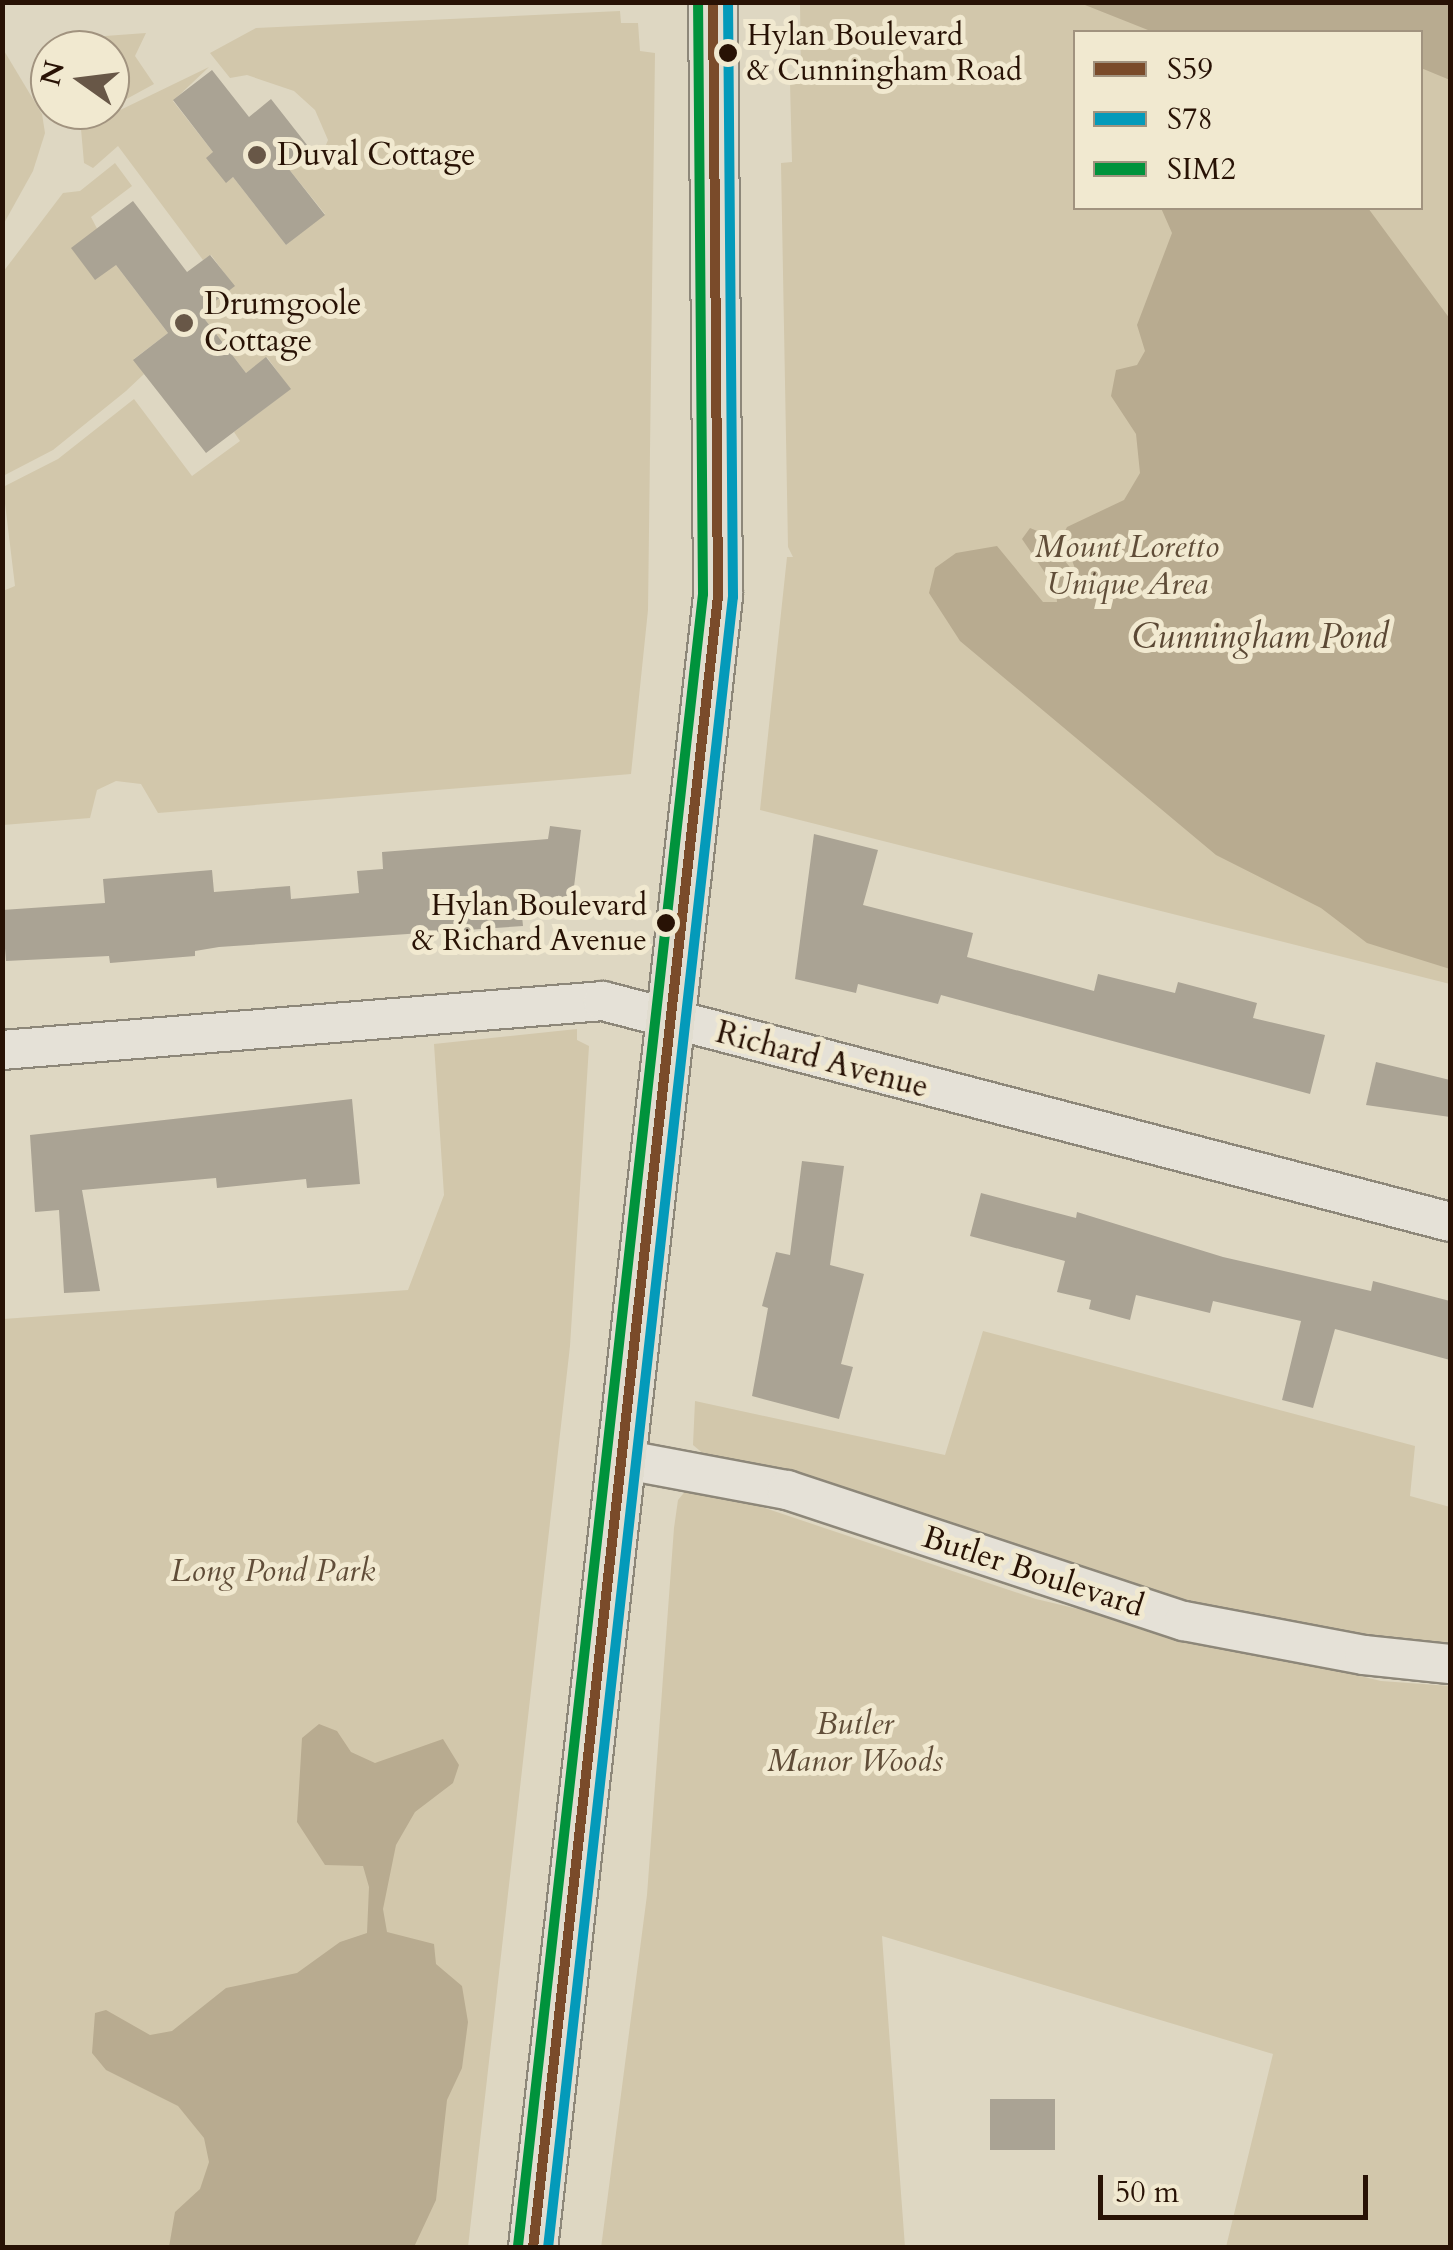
<!DOCTYPE html>
<html>
<head>
<meta charset="utf-8">
<style>
  body { margin:0 }
  #map { position:relative; width:1453px; height:2250px; overflow:hidden; background:#ded7c2; font-family:Cardo,serif }
  div>[style] { position:absolute }
  [style*='--x'] { left:calc(var(--x)*1px); top:calc(var(--y)*1px); width:calc(var(--w)*1px); rotate:calc(var(--a)*1deg) }
  .green>* { inset:0; background:#d2c7ab }
  .water>* { inset:0; background:#b8ab90 }
  .building>* { inset:0; background:#aaa394; transform-origin:0 0 }
  .roads { filter:drop-shadow(2px 0 #8d8779) drop-shadow(-2px 0 #8d8779) drop-shadow(0 2px #8d8779) drop-shadow(0 -2px #8d8779) }
  .minor>* { height:38px; margin:-19px; padding:0 19px; transform-origin:19px; border-radius:19px; background:#e5e1d7 }
  .major>* { height:48px; margin:-24px; padding:0 24px; transform-origin:24px; border-radius:24px; background:#e1ddd0 }
  .bus-1>* { height:10px; margin:-5px; padding:0 5px; transform-origin:5px; border-radius:5px; background:#7a4b2a }
  .bus-2>* { height:10px; margin:-5px; padding:0 5px; transform-origin:5px; border-radius:5px; background:#049aba }
  .bus-3>* { height:10px; margin:-5px; padding:0 5px; transform-origin:5px; border-radius:5px; background:#00933c }
  .dots>* { width:28px; height:28px; translate:-50% -50%; box-sizing:border-box; border:5px solid #f1e9d0; border-radius:50% }
  span { translate:-50% -50%; white-space:nowrap; text-align:center; line-height:1.15; -webkit-text-stroke:10px #f1e9d0; paint-order:stroke }
  .bus-label { font-size:30px; color:#281205 }
  .left { translate:0 -50%; text-align:left }
  .right { translate:-100% -50%; text-align:right }
  .poi-label { font-size:32px; color:#281205 }
  .park-label { font-size:32px; color:#604d38; font-style:italic }
  .street-label { font-size:32px; color:#281205 }
  .water-label { font-size:35px; color:#5b4834; font-style:italic }
  .frame { position:absolute; inset:0; border:5px solid #281205; pointer-events:none }
  .legend { position:absolute; left:1073px; top:30px; width:350px; height:180px; box-sizing:border-box; background:#f1e9d0; border:2px solid #a1937f; margin:0; padding:12px 18px; list-style:none; font-size:30px; color:#281205 }
  .legend li { display:flex; align-items:center; gap:20px; height:50px }
  .legend b { width:50px; border:2px solid #a1937f }
  .north { position:absolute; left:30px; top:30px; width:100px; height:100px; box-sizing:border-box; background:#f1e9d0; border:2px solid #a1937f; border-radius:50%; rotate:284deg; font-size:28px; font-weight:700; line-height:40px; text-align:center; color:#281205 }
  .north::after { content:''; display:block; margin:auto; width:35px; height:45px; background:#685747; clip-path:polygon(50% 0,100% 100%,50% 72%,0 100%) }
  .scale { position:absolute; left:1098px; top:2175px; width:270px; height:45px; box-sizing:border-box; border:5px solid #281205; border-top:0; padding-left:12px; font-size:30px; line-height:35px; white-space:nowrap; color:#281205; -webkit-text-stroke:8px #f1e9d0; paint-order:stroke }
</style>
</head>
<body>
<div id="map">
  <div class="green">
    <i style="clip-path:polygon(evenodd,800px 3px,1450px 3px,1450px 984px,760px 810px,787px 557px,793px 557px,788px 547px,781px 163px,792px 162px,790px 82px,801px 81px,800px 3px,1076px 32px,1420px 32px,1420px 208px,1076px 208px,1076px 32px)"></i>
    <i style="clip-path:polygon(620px 11px,621px 23px,638px 23px,640px 51px,655px 53px,648px 610px,631px 774px,158px 813px,141px 784px,116px 781px,97px 790px,90px 818px,3px 825px,3px 591px,15px 586px,3px 487px,58px 459px,134px 399px,192px 476px,240px 441px,234px 432px,290px 389px,267px 357px,246px 373px,200px 313px,234px 286px,211px 255px,203px 260px,118px 146px,93px 168px,84px 163px,81px 129px,209px 67px,173px 101px,213px 152px,226px 182px,233px 177px,286px 245px,325px 214px,288px 168px,321px 157px,328px 140px,315px 110px,294px 91px,247px 75px,230px 78px,210px 53px,256px 28px)"></i>
    <i style="clip-path:polygon(146px 33px,135px 56px,154px 84px,110px 108px,110px 50px,77px 50px,105px 36px)"></i>
    <i style="clip-path:polygon(3px 49px,42px 114px,45px 133px,33px 171px,3px 225px)"></i>
    <i style="clip-path:polygon(115px 163px,132px 186px,91px 217px,116px 265px,168px 333px,134px 359px,144px 374px,126px 391px,53px 450px,3px 476px,3px 272px,63px 193px,80px 191px)"></i>
    <i style="clip-path:polygon(577px 1029px,577px 1040px,589px 1046px,570px 1346px,468px 2247px,3px 2248px,3px 1319px,408px 1290px,444px 1195px,434px 1044px)"></i>
    <i style="clip-path:polygon(983px 1331px,1415px 1446px,1410px 1496px,1450px 1507px,1450px 1649px,1205px 1613px,712px 1461px,693px 1445px,695px 1401px,945px 1455px)"></i>
    <i style="clip-path:polygon(702px 1487px,1036px 1599px,1381px 1681px,1450px 1686px,1450px 2247px,1226px 2247px,1273px 2054px,882px 1936px,905px 2247px,601px 2248px,647px 1895px,674px 1528px,678px 1500px,687px 1489px)"></i>
  </div>
  <div class="water">
    <i style="clip-path:polygon(1080px 3px,1450px 3px,1450px 80px,1421px 68px,1420px 32px,1153px 32px)"></i>
    <i style="clip-path:polygon(1161px 208px,1368px 208px,1450px 319px,1450px 969px,1367px 943px,1321px 908px,1216px 855px,960px 641px,929px 593px,935px 568px,956px 553px,997px 546px,1043px 602px,1057px 602px,1056px 589px,1022px 539px,1030px 528px,1042px 533px,1078px 577px,1063px 535px,1067px 527px,1124px 500px,1140px 473px,1136px 434px,1111px 396px,1116px 370px,1137px 365px,1145px 351px,1137px 325px,1172px 233px)"></i>
    <i style="clip-path:polygon(319px 1724px,337px 1731px,351px 1752px,375px 1763px,443px 1739px,459px 1765px,453px 1783px,415px 1812px,396px 1845px,383px 1909px,387px 1932px,434px 1944px,436px 1964px,462px 1986px,468px 2022px,462px 2068px,447px 2100px,436px 2200px,414px 2247px,169px 2247px,175px 2212px,200px 2189px,209px 2162px,204px 2138px,178px 2106px,106px 2070px,92px 2053px,95px 2013px,106px 2010px,150px 2035px,172px 2031px,226px 1988px,297px 1973px,340px 1942px,367px 1933px,369px 1887px,363px 1866px,325px 1865px,297px 1822px,302px 1738px)"></i>
  </div>
  <div class="building">
    <i style="clip-path:polygon(212px 70px,249px 117px,271px 99px,311px 150px,288px 168px,325px 215px,286px 245px,233px 177px,226px 183px,206px 158px,213px 152px,173px 100px)"></i>
    <i style="clip-path:polygon(133px 201px,187px 272px,210px 255px,235px 286px,200px 313px,246px 373px,266px 357px,291px 389px,206px 453px,133px 360px,168px 333px,116px 265px,95px 280px,71px 248px)"></i>
    <i style="clip-path:polygon(550px 826px,581px 830px,571px 911px,521px 906px,523px 926px,219px 947px,195px 951px,195px 956px,110px 963px,109px 956px,6px 961px,2px 910px,105px 903px,103px 879px,212px 870px,214px 892px,290px 886px,291px 899px,359px 893px,357px 871px,383px 869px,382px 852px,548px 839px)"></i>
    <i style="clip-path:polygon(814px 834px,878px 850px,863px 905px,973px 933px,967px 957px,1094px 991px,1098px 974px,1175px 993px,1178px 982px,1257px 1003px,1253px 1018px,1325px 1035px,1310px 1094px,941px 995px,938px 1004px,858px 984px,856px 993px,795px 979px)"></i>
    <i style="clip-path:polygon(1376px 1062px,1450px 1080px,1450px 1117px,1366px 1105px)"></i>
    <i style="clip-path:polygon(352px 1099px,360px 1184px,307px 1188px,306px 1179px,217px 1188px,216px 1178px,82px 1190px,100px 1291px,64px 1293px,59px 1210px,35px 1212px,30px 1135px)"></i>
    <i style="clip-path:polygon(802px 1161px,844px 1166px,830px 1265px,864px 1274px,841px 1364px,853px 1367px,839px 1419px,752px 1396px,768px 1308px,762px 1306px,776px 1252px,790px 1255px)"></i>
    <i style="clip-path:polygon(981px 1193px,1076px 1218px,1077px 1212px,1223px 1257px,1371px 1291px,1373px 1281px,1450px 1301px,1450px 1360px,1335px 1329px,1313px 1408px,1282px 1400px,1301px 1321px,1213px 1301px,1210px 1313px,1136px 1295px,1130px 1320px,1089px 1309px,1091px 1300px,1057px 1292px,1065px 1261px,970px 1236px)"></i>
    <i style="left:990px;top:2099px;width:65px;height:51px"></i>
  </div>
  <div class="roads">
    <div class="minor">
      <i style="--x:2;--y:1050;--w:603;--a:-4.66"></i>
      <i style="--x:603;--y:1001;--w:875;--a:14.62"></i>
      <i style="--x:621;--y:1459;--w:169;--a:10.6"></i>
      <i style="--x:787;--y:1490;--w:418;--a:18.3"></i>
      <i style="--x:1184;--y:1621;--w:183;--a:10.7"></i>
      <i style="--x:1364;--y:1655;--w:86;--a:6"></i>
    </div>
    <div class="major">
      <i style="--x:533;--y:2248;--w:1663;--a:-83.61"></i>
      <i style="--x:718;--y:595;--w:593;--a:-90.48"></i>
    </div>
  </div>
  <div class="bus-1">
    <i style="--x:533;--y:2248;--w:1663;--a:-83.61"></i>
    <i style="--x:718;--y:595;--w:593;--a:-90.48"></i>
  </div>
  <div class="bus-2">
    <i style="--x:548;--y:2248;--w:1661;--a:-83.61"></i>
    <i style="--x:733;--y:597;--w:595;--a:-90.48"></i>
  </div>
  <div class="bus-3">
    <i style="--x:518;--y:2246;--w:1662;--a:-83.61"></i>
    <i style="--x:703;--y:594;--w:592;--a:-90.48"></i>
  </div>
  <div class="dots">
    <i style="left:728px;top:53px;background:#281205"></i>
    <i style="left:257px;top:155px;background:#685747"></i>
    <i style="left:184px;top:323px;background:#685747"></i>
    <i style="left:666px;top:923px;background:#281205"></i>
  </div>
  <div class="bus-label">
    <span class="left" style="left:747px;top:53px">Hylan Boulevard<br>&amp; Cunningham Road</span>
    <span class="right" style="left:647px;top:923px">Hylan Boulevard<br>&amp; Richard Avenue</span>
  </div>
  <div class="poi-label">
    <span class="left" style="left:277px;top:155px">Duval Cottage</span>
    <span class="left" style="left:204px;top:323px">Drumgoole<br>Cottage</span>
  </div>
  <div class="park-label">
    <span style="left:1127px;top:566px">Mount Loretto<br>Unique Area</span>
    <span style="left:273px;top:1571px">Long Pond Park</span>
    <span style="left:855px;top:1743px">Butler<br>Manor Woods</span>
  </div>
  <div class="street-label">
    <span style="left:822px;top:1060px;rotate:15deg">Richard Avenue</span>
    <span style="left:1033px;top:1572px;rotate:18deg">Butler Boulevard</span>
  </div>
  <div class="water-label">
    <span style="left:1260px;top:637px">Cunningham Pond</span>
  </div>
  <div class="frame"></div>
  <ul class="legend">
  <li><b style="height:12px;background:#7a4b2a"></b>S59</li>
  <li><b style="height:12px;background:#049aba"></b>S78</li>
  <li><b style="height:12px;background:#00933c"></b>SIM2</li>
  </ul>
  <div class="north">N</div>
  <div class="scale">50 m</div>
</div>
</body>
</html>
